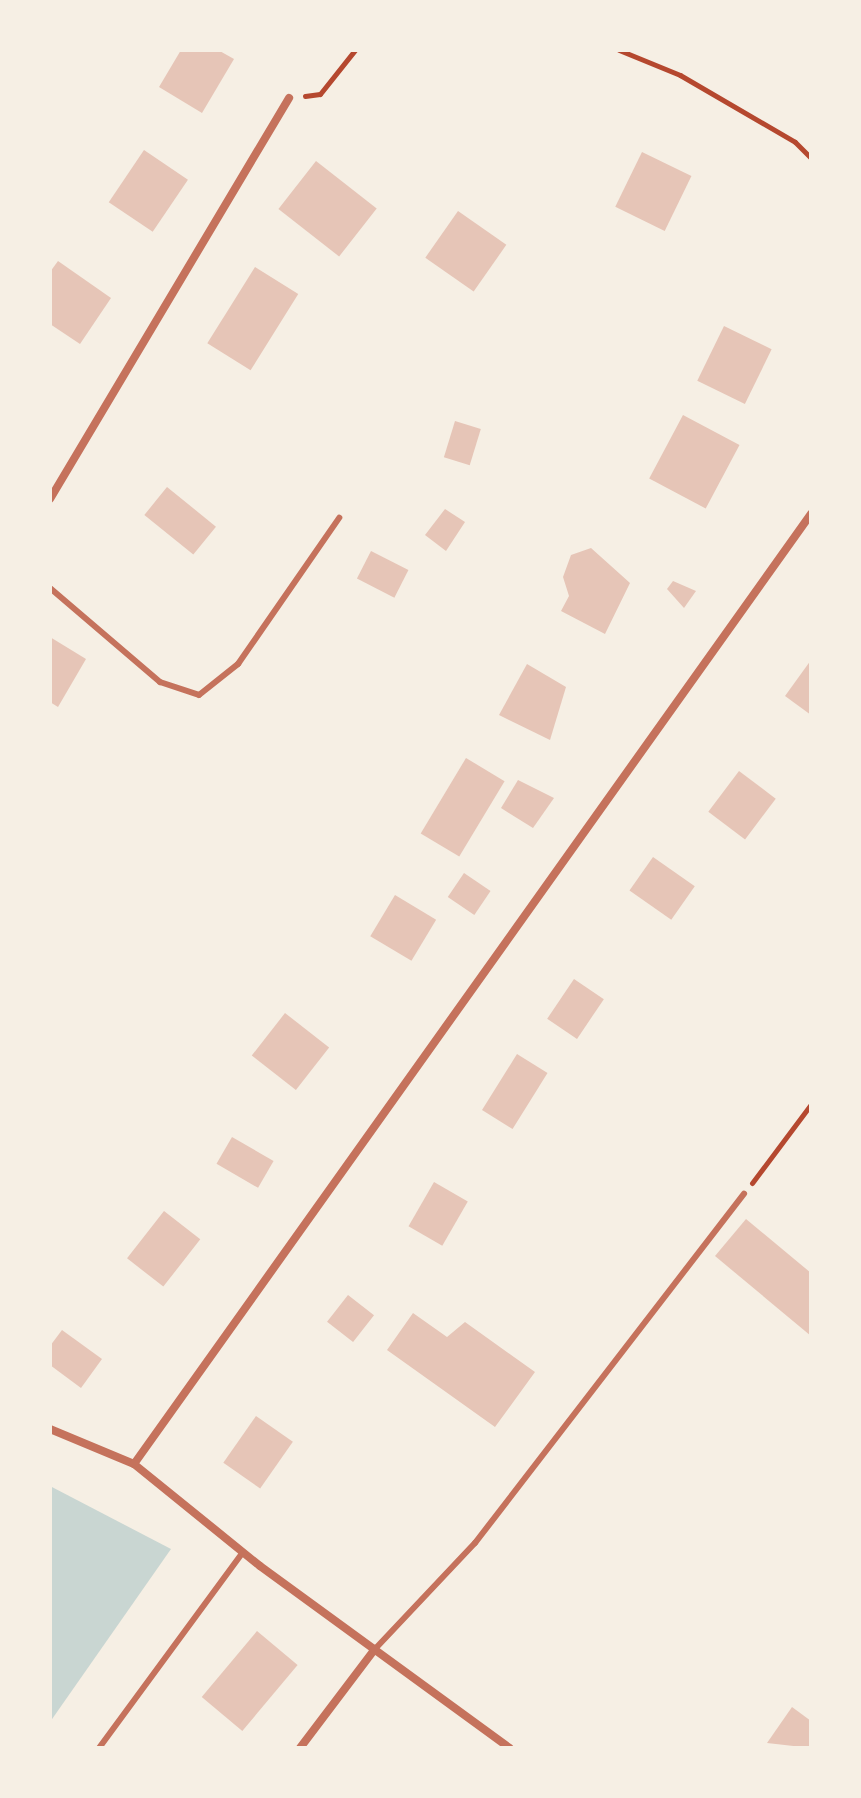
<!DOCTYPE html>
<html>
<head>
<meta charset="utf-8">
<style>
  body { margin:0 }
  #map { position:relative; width:861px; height:1798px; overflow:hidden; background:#f6efe4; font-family:"IBM Plex Sans",sans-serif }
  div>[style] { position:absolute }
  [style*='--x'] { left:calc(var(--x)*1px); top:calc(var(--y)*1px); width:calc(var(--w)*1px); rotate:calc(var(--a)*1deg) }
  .water>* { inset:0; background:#c9d6d2 }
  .building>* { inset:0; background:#e6c5b7; transform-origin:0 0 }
  .path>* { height:5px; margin:-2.5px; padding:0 2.5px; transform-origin:2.5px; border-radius:2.5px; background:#b5482f }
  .service>* { height:6px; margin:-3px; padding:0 3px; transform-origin:3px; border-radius:3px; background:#c5725c }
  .minor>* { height:8px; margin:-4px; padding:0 4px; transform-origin:4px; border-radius:4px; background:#c5725c }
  span { translate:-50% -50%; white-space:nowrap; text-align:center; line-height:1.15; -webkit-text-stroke:8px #f6efe4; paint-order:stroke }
  .frame { position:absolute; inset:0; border:52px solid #f6efe4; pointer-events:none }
</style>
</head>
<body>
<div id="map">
  <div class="water">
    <i style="clip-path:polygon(50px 1486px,171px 1549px,50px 1722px)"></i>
  </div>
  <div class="building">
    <i style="clip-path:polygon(181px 50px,218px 50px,234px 59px,202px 113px,159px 87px)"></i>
    <i style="left:144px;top:150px;width:53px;height:63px;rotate:34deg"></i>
    <i style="left:642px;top:152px;width:55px;height:61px;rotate:26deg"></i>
    <i style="left:316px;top:161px;width:77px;height:61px;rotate:38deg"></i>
    <i style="left:458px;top:211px;width:59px;height:57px;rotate:35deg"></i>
    <i style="clip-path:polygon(58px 261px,111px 298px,80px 344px,50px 324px,50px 272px)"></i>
    <i style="left:255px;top:267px;width:51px;height:90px;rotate:32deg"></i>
    <i style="left:724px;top:326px;width:53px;height:61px;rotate:26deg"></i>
    <i style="left:683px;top:415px;width:64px;height:72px;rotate:28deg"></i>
    <i style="left:455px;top:421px;width:27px;height:38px;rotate:17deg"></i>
    <i style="left:167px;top:487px;width:63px;height:36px;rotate:39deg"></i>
    <i style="clip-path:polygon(445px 509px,465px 522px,446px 551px,425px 535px)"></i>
    <i style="clip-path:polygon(591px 548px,630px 583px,605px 634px,561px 611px,569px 596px,563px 577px,571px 555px)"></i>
    <i style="left:371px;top:551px;width:42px;height:31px;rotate:27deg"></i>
    <i style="clip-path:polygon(673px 581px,696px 591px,684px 608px,667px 589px)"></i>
    <i style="clip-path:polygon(50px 637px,86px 659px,58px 707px,50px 702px)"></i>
    <i style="clip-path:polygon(811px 660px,811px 715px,785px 696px)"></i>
    <i style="clip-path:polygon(527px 664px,566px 687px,550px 740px,499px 715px)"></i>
    <i style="left:466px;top:758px;width:45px;height:88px;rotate:31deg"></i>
    <i style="left:739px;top:771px;width:46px;height:51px;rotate:37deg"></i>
    <i style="clip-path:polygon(518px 780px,554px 798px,533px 828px,501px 808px)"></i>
    <i style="left:653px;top:857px;width:51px;height:41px;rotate:35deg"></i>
    <i style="left:464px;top:873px;width:32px;height:29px;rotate:34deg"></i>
    <i style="left:395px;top:895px;width:48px;height:48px;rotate:31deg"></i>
    <i style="left:574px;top:979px;width:36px;height:48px;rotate:34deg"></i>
    <i style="left:285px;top:1013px;width:56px;height:54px;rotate:38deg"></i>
    <i style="left:517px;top:1054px;width:36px;height:66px;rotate:32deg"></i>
    <i style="left:232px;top:1137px;width:48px;height:31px;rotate:30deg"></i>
    <i style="left:434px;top:1182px;width:39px;height:51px;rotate:30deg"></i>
    <i style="left:164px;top:1211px;width:46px;height:60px;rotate:38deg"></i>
    <i style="clip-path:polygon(746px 1219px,811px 1273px,811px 1336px,715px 1256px)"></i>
    <i style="left:348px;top:1295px;width:33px;height:34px;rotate:38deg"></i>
    <i style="clip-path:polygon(413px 1313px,447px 1337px,465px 1322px,535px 1372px,495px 1427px,387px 1350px)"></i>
    <i style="clip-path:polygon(62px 1330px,102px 1359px,81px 1388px,50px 1365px,50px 1346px)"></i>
    <i style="left:256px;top:1416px;width:45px;height:57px;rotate:35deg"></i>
    <i style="left:257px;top:1631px;width:53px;height:86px;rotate:40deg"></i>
    <i style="clip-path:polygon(792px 1707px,811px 1721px,811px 1748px,767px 1743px)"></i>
  </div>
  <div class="path">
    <i style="--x:619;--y:50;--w:66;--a:22.3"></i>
    <i style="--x:680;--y:75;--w:133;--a:30.2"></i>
    <i style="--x:795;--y:142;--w:23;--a:45"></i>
    <i style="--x:305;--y:96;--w:15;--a:-8"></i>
    <i style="--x:320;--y:94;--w:56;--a:-51.5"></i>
    <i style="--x:752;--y:1183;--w:99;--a:-53.2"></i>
  </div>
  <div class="service">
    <i style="--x:50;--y:588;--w:145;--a:40.5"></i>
    <i style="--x:160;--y:682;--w:41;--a:18.4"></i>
    <i style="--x:199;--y:695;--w:50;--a:-38.5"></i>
    <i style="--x:238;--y:664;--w:178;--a:-55.3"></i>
    <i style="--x:375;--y:1649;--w:146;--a:-46.7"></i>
    <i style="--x:475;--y:1543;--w:441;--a:-52.4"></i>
    <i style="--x:99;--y:1748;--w:243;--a:-53.7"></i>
  </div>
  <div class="minor">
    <i style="--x:50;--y:499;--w:467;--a:-59.2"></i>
    <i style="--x:50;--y:1429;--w:91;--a:22.6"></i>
    <i style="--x:134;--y:1464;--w:162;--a:39"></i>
    <i style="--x:260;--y:1566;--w:309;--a:36.1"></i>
    <i style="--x:134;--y:1464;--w:1167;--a:-54.53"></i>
    <i style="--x:300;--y:1748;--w:124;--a:-52.9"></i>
  </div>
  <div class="frame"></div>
</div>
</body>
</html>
